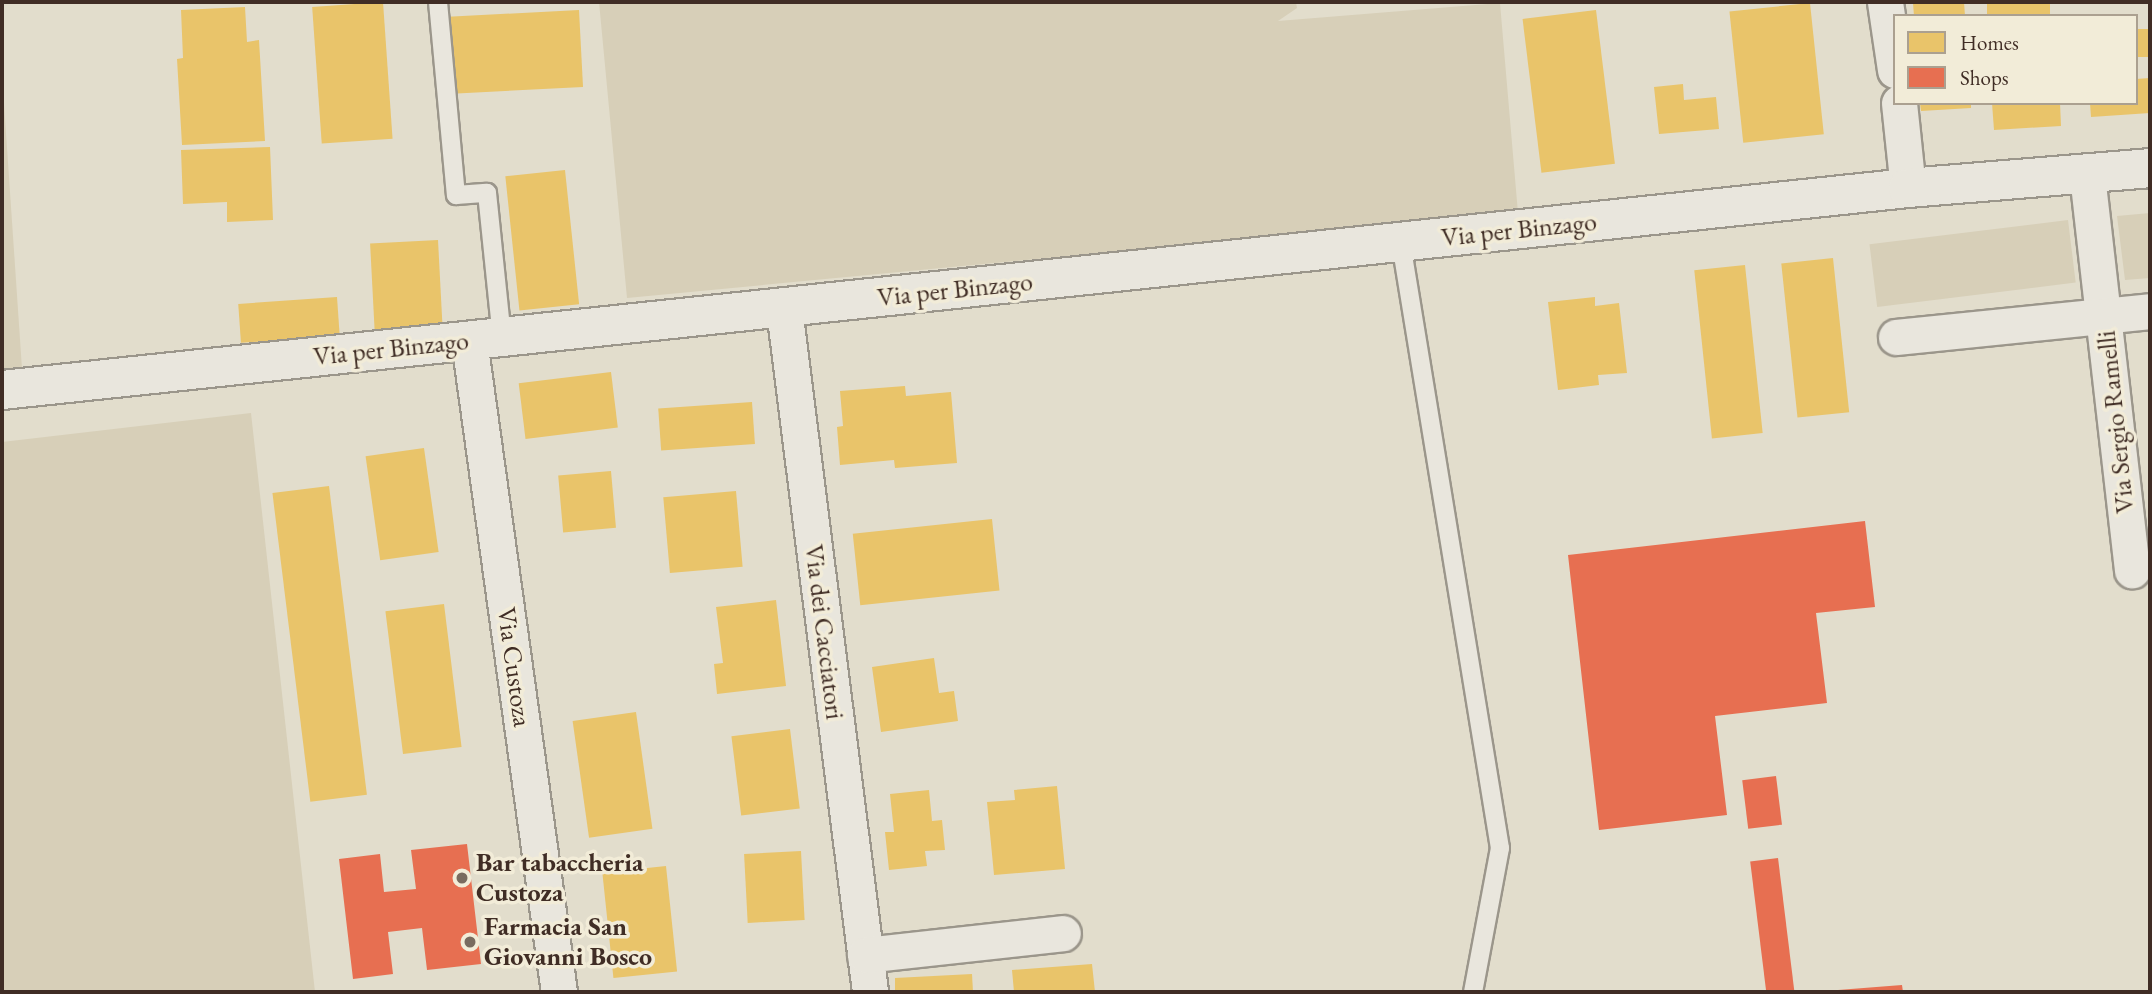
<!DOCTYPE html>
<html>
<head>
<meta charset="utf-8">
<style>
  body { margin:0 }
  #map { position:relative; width:2152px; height:994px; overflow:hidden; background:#e2ddcc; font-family:"EB Garamond",serif }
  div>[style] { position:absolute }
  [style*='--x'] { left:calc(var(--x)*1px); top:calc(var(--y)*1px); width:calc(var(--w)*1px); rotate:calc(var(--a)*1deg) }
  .green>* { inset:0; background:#d7cfb8; transform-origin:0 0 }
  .homes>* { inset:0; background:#e9c46a; transform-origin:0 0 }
  .shops>* { inset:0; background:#e76f51; transform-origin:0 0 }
  .roads { filter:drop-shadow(2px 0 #9b968b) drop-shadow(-2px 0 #9b968b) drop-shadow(0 2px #9b968b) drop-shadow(0 -2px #9b968b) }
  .service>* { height:18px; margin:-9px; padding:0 9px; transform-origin:9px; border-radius:9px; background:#e9e6dd }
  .minor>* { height:35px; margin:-17.5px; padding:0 17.5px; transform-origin:17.5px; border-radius:17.5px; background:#e9e6dd }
  .secondary>* { height:38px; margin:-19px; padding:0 19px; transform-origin:19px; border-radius:19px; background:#e9e6dd }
  .dots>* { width:19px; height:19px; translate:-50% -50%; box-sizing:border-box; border:4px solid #f2ecd8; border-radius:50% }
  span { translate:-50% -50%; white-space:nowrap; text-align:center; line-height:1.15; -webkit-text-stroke:7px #f2ecd8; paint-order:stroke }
  .street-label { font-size:26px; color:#402d25 }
  .poi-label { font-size:26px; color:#402d25; font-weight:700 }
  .left { translate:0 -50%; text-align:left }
  .frame { position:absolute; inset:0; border:4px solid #402d25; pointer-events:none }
  .legend { position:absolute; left:1893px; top:14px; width:245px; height:91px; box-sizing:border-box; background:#f2ecd8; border:2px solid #aba090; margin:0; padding:9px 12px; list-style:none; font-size:21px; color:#402d25 }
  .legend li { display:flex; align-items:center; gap:14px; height:35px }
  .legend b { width:35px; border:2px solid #aba090 }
</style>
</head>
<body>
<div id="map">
  <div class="green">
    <i style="clip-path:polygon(599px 2px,1296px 2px,1297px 8px,1278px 21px,1500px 3px,1518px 213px,627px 298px)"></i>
    <i style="clip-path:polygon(2px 74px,22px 369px,2px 371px)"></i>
    <i style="clip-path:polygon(2150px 213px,2150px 278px,2125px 280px,2117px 216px)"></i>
    <i style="left:2068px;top:220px;width:63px;height:200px;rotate:83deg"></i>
    <i style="clip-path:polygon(251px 413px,315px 992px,2px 992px,2px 442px)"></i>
  </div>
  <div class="homes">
    <i style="left:383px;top:2px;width:137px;height:71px;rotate:86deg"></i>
    <i style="clip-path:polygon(1926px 2px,1964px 2px,1965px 16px,1914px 16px,1913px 3px)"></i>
    <i style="left:1987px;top:2px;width:63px;height:14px"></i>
    <i style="left:1810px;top:3px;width:132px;height:81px;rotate:84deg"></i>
    <i style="clip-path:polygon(245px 7px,247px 42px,259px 40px,265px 141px,182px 145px,177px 59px,183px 58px,181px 10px)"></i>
    <i style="left:579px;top:10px;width:77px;height:131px;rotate:87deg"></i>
    <i style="left:1596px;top:10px;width:155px;height:74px;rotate:83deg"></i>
    <i style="left:2150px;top:29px;width:28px;height:14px;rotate:90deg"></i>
    <i style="clip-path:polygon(2150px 78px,2150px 113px,2091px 117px,2090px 103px,2136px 103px,2136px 79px)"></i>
    <i style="clip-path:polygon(1683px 84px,1684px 100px,1716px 97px,1719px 129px,1659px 134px,1654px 87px)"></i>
    <i style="clip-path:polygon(1920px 103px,1971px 103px,1971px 108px,1921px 111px)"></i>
    <i style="clip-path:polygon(1992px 103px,2060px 103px,2061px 126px,1994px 130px)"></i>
    <i style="clip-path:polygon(270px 147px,273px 220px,227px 222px,227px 202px,183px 204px,181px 150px)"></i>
    <i style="left:565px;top:170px;width:135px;height:60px;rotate:84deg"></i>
    <i style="left:438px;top:240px;width:86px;height:68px;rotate:87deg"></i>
    <i style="left:1833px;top:258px;width:155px;height:52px;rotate:84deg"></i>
    <i style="left:1745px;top:265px;width:169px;height:51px;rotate:84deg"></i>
    <i style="left:337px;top:297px;width:39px;height:99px;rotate:86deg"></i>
    <i style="clip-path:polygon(1595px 297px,1595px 306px,1619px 303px,1627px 373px,1598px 375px,1599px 385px,1558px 390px,1548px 302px)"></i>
    <i style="left:611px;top:372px;width:56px;height:93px;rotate:83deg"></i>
    <i style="clip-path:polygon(905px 386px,906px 396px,951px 392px,957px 463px,895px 468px,894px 460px,840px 465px,837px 427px,843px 426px,840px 391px)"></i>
    <i style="left:752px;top:402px;width:42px;height:94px;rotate:86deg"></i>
    <i style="left:424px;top:448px;width:105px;height:59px;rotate:82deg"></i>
    <i style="left:611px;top:471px;width:57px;height:53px;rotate:85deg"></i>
    <i style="left:329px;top:486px;width:311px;height:57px;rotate:83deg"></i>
    <i style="left:736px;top:491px;width:76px;height:73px;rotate:85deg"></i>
    <i style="left:992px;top:519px;width:72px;height:140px;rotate:84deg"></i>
    <i style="clip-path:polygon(776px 600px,786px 686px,717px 694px,714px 664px,723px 663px,716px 607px)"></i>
    <i style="left:444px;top:604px;width:144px;height:59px;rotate:83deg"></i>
    <i style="clip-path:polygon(934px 658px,939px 693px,954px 691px,958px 721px,881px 732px,872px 667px)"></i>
    <i style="left:636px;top:712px;width:118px;height:64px;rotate:82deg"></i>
    <i style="left:790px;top:729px;width:80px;height:59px;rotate:83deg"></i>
    <i style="clip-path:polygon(1057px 786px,1065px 869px,994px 875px,987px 802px,1015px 800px,1014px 790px)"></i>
    <i style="clip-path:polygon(929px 790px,932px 821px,942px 820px,945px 850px,925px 851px,927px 866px,889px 870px,885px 832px,894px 832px,890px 794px)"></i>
    <i style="left:801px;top:851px;width:69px;height:57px;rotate:87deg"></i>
    <i style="left:666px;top:866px;width:106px;height:64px;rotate:84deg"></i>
    <i style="clip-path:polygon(1092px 964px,1095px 992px,1014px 992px,1012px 970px)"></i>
    <i style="clip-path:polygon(972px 974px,973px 992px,895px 992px,895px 978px)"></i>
  </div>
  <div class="shops">
    <i style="clip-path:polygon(1865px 521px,1875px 607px,1816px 613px,1827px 703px,1715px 716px,1727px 815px,1599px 830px,1568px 555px)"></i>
    <i style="left:1776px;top:776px;width:49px;height:34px;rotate:83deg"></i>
    <i style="clip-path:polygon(467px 844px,481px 964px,427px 970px,422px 928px,388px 932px,393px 974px,353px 979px,339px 859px,380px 854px,384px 892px,416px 889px,411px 850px)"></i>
    <i style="left:1778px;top:858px;width:135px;height:28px;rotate:83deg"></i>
    <i style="clip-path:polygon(1902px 985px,1903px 992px,1838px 992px,1838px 990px)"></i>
  </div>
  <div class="roads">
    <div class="service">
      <i style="--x:438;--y:2;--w:194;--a:84.7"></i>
      <i style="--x:456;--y:195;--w:31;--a:-4"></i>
      <i style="--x:487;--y:193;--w:145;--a:84.1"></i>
      <i style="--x:1401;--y:243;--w:613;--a:80.71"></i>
      <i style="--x:1500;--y:848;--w:147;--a:100.6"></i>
    </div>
    <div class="minor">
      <i style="--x:1885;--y:2;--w:69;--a:81.6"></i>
      <i style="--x:1899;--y:103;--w:85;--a:84"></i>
      <i style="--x:2087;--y:175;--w:398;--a:83.5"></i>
      <i style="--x:784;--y:309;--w:688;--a:82.82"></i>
      <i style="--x:1896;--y:337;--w:255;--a:-5.8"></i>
      <i style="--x:469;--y:341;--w:657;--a:82.13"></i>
      <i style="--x:865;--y:955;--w:199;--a:-6.3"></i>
    </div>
    <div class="secondary">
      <i style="--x:2;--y:390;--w:1917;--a:-6.05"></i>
      <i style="--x:1908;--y:188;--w:243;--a:-4.7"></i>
    </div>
  </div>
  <div class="dots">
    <i style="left:462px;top:878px;background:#796b5f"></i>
    <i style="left:470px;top:942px;background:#796b5f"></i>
  </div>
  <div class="street-label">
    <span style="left:1519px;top:230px;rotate:-6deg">Via per Binzago</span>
    <span style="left:955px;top:290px;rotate:-6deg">Via per Binzago</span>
    <span style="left:391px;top:349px;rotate:-6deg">Via per Binzago</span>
    <span style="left:2116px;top:422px;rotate:-96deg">Via Sergio Ramelli</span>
    <span style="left:824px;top:632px;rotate:83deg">Via dei Cacciatori</span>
    <span style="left:514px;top:667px;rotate:82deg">Via Custoza</span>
  </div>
  <div class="poi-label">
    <span class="left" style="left:476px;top:878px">Bar tabaccheria<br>Custoza</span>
    <span class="left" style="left:484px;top:942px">Farmacia San<br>Giovanni Bosco</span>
  </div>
  <div class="frame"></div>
  <ul class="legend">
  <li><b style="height:19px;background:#e9c46a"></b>Homes</li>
  <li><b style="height:19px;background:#e76f51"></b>Shops</li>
  </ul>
</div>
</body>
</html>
